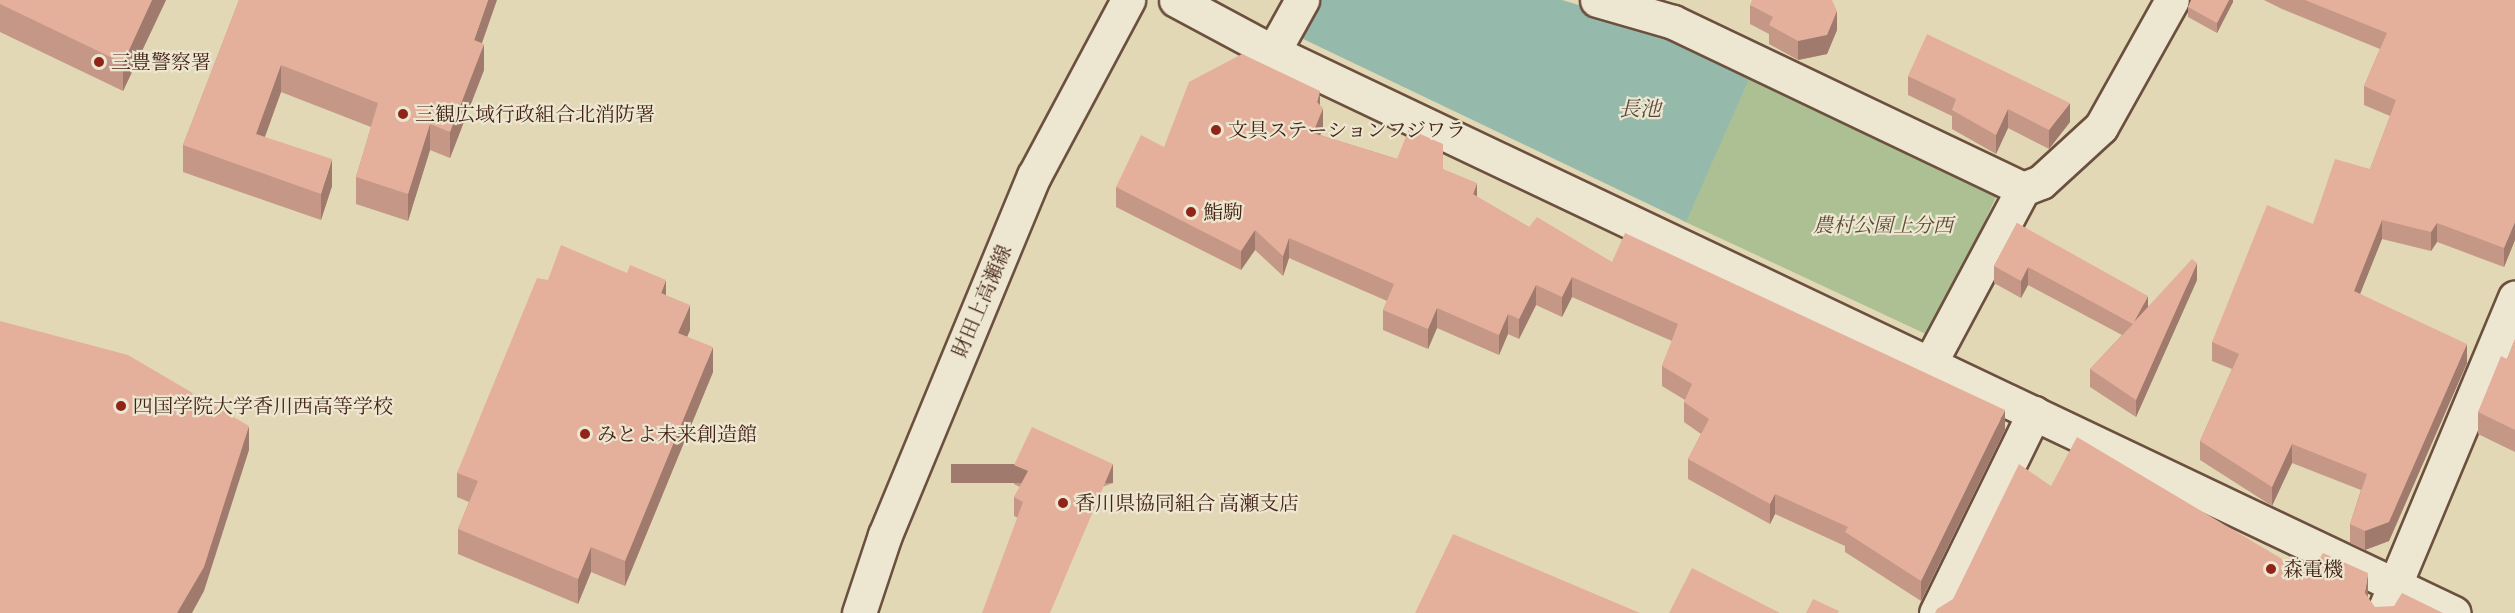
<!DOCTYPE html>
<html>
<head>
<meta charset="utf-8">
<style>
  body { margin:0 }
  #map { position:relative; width:2515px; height:613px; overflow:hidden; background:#e3d8b6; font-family:"IM FELL French Canon","Noto Serif JP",serif }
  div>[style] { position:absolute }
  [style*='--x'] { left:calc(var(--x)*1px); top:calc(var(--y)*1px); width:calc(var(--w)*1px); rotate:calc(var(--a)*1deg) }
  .green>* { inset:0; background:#adc093; transform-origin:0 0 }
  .water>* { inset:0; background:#95baac }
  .roads { filter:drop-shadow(2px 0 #6c503f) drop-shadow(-2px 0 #6c503f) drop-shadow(0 2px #6c503f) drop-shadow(0 -2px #6c503f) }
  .street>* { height:33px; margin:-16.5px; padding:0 16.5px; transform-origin:16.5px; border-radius:16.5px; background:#ede6d0 }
  .secondary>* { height:33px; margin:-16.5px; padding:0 16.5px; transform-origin:16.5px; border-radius:16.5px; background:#ede6d0 }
  .wall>* { inset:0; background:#c49786 }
  .shaded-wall>* { inset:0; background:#a07b6d; transform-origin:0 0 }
  .building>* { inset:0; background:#e4b09c }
  .dots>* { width:16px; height:16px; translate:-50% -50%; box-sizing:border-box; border:3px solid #ede6d0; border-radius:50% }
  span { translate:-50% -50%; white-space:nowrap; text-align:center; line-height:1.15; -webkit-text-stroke:4.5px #ede6d0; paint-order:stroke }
  .poi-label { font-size:20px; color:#442317 }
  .left { translate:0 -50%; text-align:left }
  .park-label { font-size:20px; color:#5e4a36; font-style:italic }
  .street-label { font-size:20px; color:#442317 }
  .water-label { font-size:21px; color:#58493c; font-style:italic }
</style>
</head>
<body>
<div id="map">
  <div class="green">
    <i style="left:1752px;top:72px;width:274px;height:164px;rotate:25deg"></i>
  </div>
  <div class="water">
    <i style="clip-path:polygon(1319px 0,1562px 0,1670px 32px,1752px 72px,1686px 222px,1299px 37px)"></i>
  </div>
  <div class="roads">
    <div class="street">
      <i style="--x:1176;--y:0;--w:110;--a:28.2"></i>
      <i style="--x:1273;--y:52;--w:1307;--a:25.41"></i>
      <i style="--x:1597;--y:0;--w:79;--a:16.1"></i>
      <i style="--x:1673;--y:22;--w:388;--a:25.5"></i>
      <i style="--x:1273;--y:52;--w:60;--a:-60.9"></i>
      <i style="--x:1930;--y:363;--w:197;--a:-61.9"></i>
      <i style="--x:2023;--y:189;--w:19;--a:-21"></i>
      <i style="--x:2041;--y:182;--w:81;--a:-42.5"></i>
      <i style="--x:2101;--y:127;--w:145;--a:-60.8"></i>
      <i style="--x:1936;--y:613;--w:223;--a:-63.9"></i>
      <i style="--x:2383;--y:613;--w:342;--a:-67.3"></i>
    </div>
    <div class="secondary">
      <i style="--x:859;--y:613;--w:82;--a:-71.6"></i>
      <i style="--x:885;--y:535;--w:389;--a:-67.5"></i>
      <i style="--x:1034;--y:176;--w:200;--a:-61.9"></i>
    </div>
  </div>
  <div class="wall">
    <i style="clip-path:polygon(0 0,166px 0,123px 91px,0 32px)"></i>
    <i style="clip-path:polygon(239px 0,482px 43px,484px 70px,450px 158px,430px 150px,408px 221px,356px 204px,356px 177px,371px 127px,281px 92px,265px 137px,332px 186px,321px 220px,183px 172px,183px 145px)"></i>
    <i style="clip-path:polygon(2233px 0,2233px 2px,2217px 33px,2188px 17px,2188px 7px)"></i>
    <i style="clip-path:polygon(2264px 0,2515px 0,2515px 240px,2504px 267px,2437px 242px,2431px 251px,2382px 239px,2360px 294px,2467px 363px,2389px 541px,2365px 550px,2350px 543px,2350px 524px,2361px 490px,2292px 463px,2272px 506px,2200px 460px,2200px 441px,2232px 369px,2212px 361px,2212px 342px,2313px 224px,2370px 169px,2390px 116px,2364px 105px,2364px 86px,2380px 49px,2282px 9px)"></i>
    <i style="clip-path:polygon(1750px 5px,1837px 30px,1827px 54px,1798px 60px,1769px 44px,1769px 34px,1750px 24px)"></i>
    <i style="clip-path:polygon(1908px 76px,2070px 122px,2049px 149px,2008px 128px,1996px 154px,1952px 129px,1952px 116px,1908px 95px)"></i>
    <i style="clip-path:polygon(1320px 106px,1323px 128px,1320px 135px,1397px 159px,1443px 169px,1477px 197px,1529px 227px,2005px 430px,1921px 601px,1845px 552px,1845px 546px,1775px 514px,1770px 524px,1688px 479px,1688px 459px,1701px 434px,1684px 422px,1684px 402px,1685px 400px,1662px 386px,1662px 366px,1672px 341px,1572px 297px,1562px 317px,1536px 305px,1519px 339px,1508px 334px,1499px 355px,1437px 328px,1428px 349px,1383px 330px,1383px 310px,1387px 301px,1289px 258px,1283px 276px,1255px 250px,1241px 270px,1116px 207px,1116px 187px,1164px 147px)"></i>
    <i style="clip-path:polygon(2017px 223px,2148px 307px,2197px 280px,2136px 417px,2090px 387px,2090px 369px,2122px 335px,2028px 285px,2021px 298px,1994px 283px,1994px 266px)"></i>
    <i style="clip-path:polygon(548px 280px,666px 296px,690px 330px,687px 337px,713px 372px,625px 586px,591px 572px,578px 604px,458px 554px,458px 529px,469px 502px,457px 497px,457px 473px)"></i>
    <i style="clip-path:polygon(2515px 339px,2515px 452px,2478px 434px,2478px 412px,2507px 359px)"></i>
    <i style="clip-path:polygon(1014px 465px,1113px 483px,1018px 518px,1014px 516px,1014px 497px,1020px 487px,1014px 484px)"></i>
  </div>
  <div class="shaded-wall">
    <i style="clip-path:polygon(152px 0,166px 0,123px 91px,123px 63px)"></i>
    <i style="clip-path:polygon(488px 0,497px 0,474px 66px,474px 40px)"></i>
    <i style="clip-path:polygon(2229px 0,2233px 0,2233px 2px,2217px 33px,2217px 23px)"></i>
    <i style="clip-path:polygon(1837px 11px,1837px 30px,1827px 54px,1798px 60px,1798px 41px)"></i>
    <i style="clip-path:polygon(484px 44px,484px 70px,450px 158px,450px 132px)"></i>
    <i style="clip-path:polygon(281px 65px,281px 92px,256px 161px,256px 134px)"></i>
    <i style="clip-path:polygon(1320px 91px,1320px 111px,1317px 102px)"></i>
    <i style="clip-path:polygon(2070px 103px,2070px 122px,2049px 149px,2049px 130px)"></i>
    <i style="clip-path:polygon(1323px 108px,1323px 128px,1313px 153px,1313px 133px)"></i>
    <i style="clip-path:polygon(2008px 109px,2008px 128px,1996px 154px,1996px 135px)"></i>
    <i style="clip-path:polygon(430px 124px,430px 150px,408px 221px,408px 194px)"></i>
    <i style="clip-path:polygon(332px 159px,332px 186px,321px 220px,321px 194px)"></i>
    <i style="clip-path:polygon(1477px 183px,1477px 203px,1473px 194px)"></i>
    <i style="clip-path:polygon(2382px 220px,2382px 239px,2354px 309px,2354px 291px)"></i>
    <i style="clip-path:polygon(2515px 222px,2515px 240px,2504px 267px,2504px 248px)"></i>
    <i style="clip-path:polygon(2437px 223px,2437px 242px,2431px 251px,2431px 232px)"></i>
    <i style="clip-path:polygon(1255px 230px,1255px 250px,1241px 270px,1241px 251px)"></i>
    <i style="clip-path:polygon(1289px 238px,1289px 258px,1283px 276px,1283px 256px)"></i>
    <i style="clip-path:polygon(2197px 263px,2197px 280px,2136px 417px,2136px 400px)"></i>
    <i style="clip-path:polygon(2028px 267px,2028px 285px,2021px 298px,2021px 281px)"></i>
    <i style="clip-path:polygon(1572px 277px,1572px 297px,1562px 317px,1562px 297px)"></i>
    <i style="clip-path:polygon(666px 280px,666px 305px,661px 293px)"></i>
    <i style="clip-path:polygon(1536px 285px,1536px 305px,1519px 339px,1519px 319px)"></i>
    <i style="clip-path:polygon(2148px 296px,2148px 314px,2134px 322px)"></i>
    <i style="clip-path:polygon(690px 305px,690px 330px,678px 358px,678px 333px)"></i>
    <i style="clip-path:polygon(1437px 308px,1437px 328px,1428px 349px,1428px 329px)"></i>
    <i style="clip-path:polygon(1508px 314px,1508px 334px,1499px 355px,1499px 335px)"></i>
    <i style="clip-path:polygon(2467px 344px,2467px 363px,2389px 541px,2365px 550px,2365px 531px)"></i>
    <i style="clip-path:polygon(713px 347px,713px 372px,625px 586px,625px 561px)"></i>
    <i style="clip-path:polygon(2005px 410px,2005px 430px,1921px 601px,1921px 581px)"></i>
    <i style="clip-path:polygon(249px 426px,249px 450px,204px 591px,192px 613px,177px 613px)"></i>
    <i style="clip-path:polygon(2292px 444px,2292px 463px,2272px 506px,2272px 487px)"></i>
    <i style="left:1113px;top:464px;width:19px;height:162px;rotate:90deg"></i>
    <i style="clip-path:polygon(1775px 494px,1775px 514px,1770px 524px,1770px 504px)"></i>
    <i style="clip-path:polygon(591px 547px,591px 572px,578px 604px,578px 579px)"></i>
    <i style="clip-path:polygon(2368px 573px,2368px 595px,2365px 613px,2365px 593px)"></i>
  </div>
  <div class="building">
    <i style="clip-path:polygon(0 0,152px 0,123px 63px,0 4px)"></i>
    <i style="clip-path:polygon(239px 0,488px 0,474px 40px,484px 44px,450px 132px,430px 124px,408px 194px,356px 177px,378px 103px,281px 65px,256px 134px,332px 159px,321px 194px,183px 145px)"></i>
    <i style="clip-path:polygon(1752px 0,1832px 0,1837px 11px,1827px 35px,1798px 41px,1769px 25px,1773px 17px,1750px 5px)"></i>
    <i style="clip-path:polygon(2191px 0,2229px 0,2217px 23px,2188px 7px)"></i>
    <i style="clip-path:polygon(2305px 0,2515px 0,2515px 222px,2504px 248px,2437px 223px,2431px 232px,2382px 220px,2354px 291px,2467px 344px,2389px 522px,2365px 531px,2350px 524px,2367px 474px,2292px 444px,2272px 487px,2200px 441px,2239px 354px,2212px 342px,2267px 205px,2313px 224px,2335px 159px,2370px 169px,2396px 100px,2364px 86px,2387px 33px)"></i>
    <i style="clip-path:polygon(1927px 34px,2070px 103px,2049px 130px,2008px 109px,1996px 135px,1952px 110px,1956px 99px,1908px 76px)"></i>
    <i style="clip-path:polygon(1242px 54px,1320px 91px,1317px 102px,1323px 108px,1313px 133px,1397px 159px,1409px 129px,1443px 144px,1443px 169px,1477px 183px,1473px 194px,1529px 227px,1537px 217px,1612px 262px,1625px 233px,2005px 410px,1921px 581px,1845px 532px,1848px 527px,1775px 494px,1770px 504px,1688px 459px,1709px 419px,1684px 402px,1692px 384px,1662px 366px,1678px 324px,1572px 277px,1562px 297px,1536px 285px,1519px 319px,1508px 314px,1499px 335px,1437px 308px,1428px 329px,1383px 310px,1394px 284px,1289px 238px,1283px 256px,1255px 230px,1241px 251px,1116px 187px,1141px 135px,1164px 147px,1189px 82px)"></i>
    <i style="clip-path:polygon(2017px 223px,2148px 296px,2134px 322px,2192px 259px,2197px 263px,2136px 400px,2090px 369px,2133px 324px,2028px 267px,2021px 281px,1994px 266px)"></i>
    <i style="clip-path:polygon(561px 245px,627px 273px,630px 265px,666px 280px,661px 293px,690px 305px,678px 333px,713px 347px,625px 561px,591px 547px,578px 579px,458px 529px,478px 481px,457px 473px,537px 278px,548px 280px)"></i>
    <i style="clip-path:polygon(0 321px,128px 355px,249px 426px,204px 567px,177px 613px,0 613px)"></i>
    <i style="clip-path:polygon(2515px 339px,2515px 430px,2478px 412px,2501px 356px,2507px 359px)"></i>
    <i style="clip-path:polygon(1032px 427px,1113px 464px,1050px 613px,982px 613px,1023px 502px,1014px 497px,1028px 471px,1014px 465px)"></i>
    <i style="clip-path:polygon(2077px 437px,2309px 575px,2323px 553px,2368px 573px,2365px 593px,2375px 607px,2394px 606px,2402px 593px,2443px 613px,1935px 613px,1937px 609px,1953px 599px,2019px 464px,2051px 486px)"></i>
    <i style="clip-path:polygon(1453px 534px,1640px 613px,1415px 613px)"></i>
    <i style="clip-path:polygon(1692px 568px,1780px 613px,1669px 613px)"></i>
    <i style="clip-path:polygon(1813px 599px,1839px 611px,1838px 613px,1806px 613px)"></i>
  </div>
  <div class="dots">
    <i style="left:99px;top:62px;background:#8f2418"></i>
    <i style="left:403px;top:114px;background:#8f2418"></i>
    <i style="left:1216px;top:130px;background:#8f2418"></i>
    <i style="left:1191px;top:212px;background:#8f2418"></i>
    <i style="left:121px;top:406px;background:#8f2418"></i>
    <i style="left:585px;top:434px;background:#8f2418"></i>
    <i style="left:1063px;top:503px;background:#8f2418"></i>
    <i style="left:2271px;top:569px;background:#8f2418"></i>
  </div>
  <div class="poi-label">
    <span class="left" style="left:111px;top:62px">三豊警察署</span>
    <span class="left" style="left:415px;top:114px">三観広域行政組合北消防署</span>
    <span class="left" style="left:1228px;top:130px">文具ステーションフジワラ</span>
    <span class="left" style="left:1203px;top:212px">鮨駒</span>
    <span class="left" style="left:133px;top:406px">四国学院大学香川西高等学校</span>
    <span class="left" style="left:597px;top:434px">みとよ未来創造館</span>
    <span class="left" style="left:1075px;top:503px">香川県協同組合 高瀬支店</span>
    <span class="left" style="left:2283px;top:569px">森電機</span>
  </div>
  <div class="park-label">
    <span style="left:1883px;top:225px">農村公園上分西</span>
  </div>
  <div class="street-label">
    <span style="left:982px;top:301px;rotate:-67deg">財田上高瀬線</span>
  </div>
  <div class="water-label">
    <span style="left:1640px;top:109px">長池</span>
  </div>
</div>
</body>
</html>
